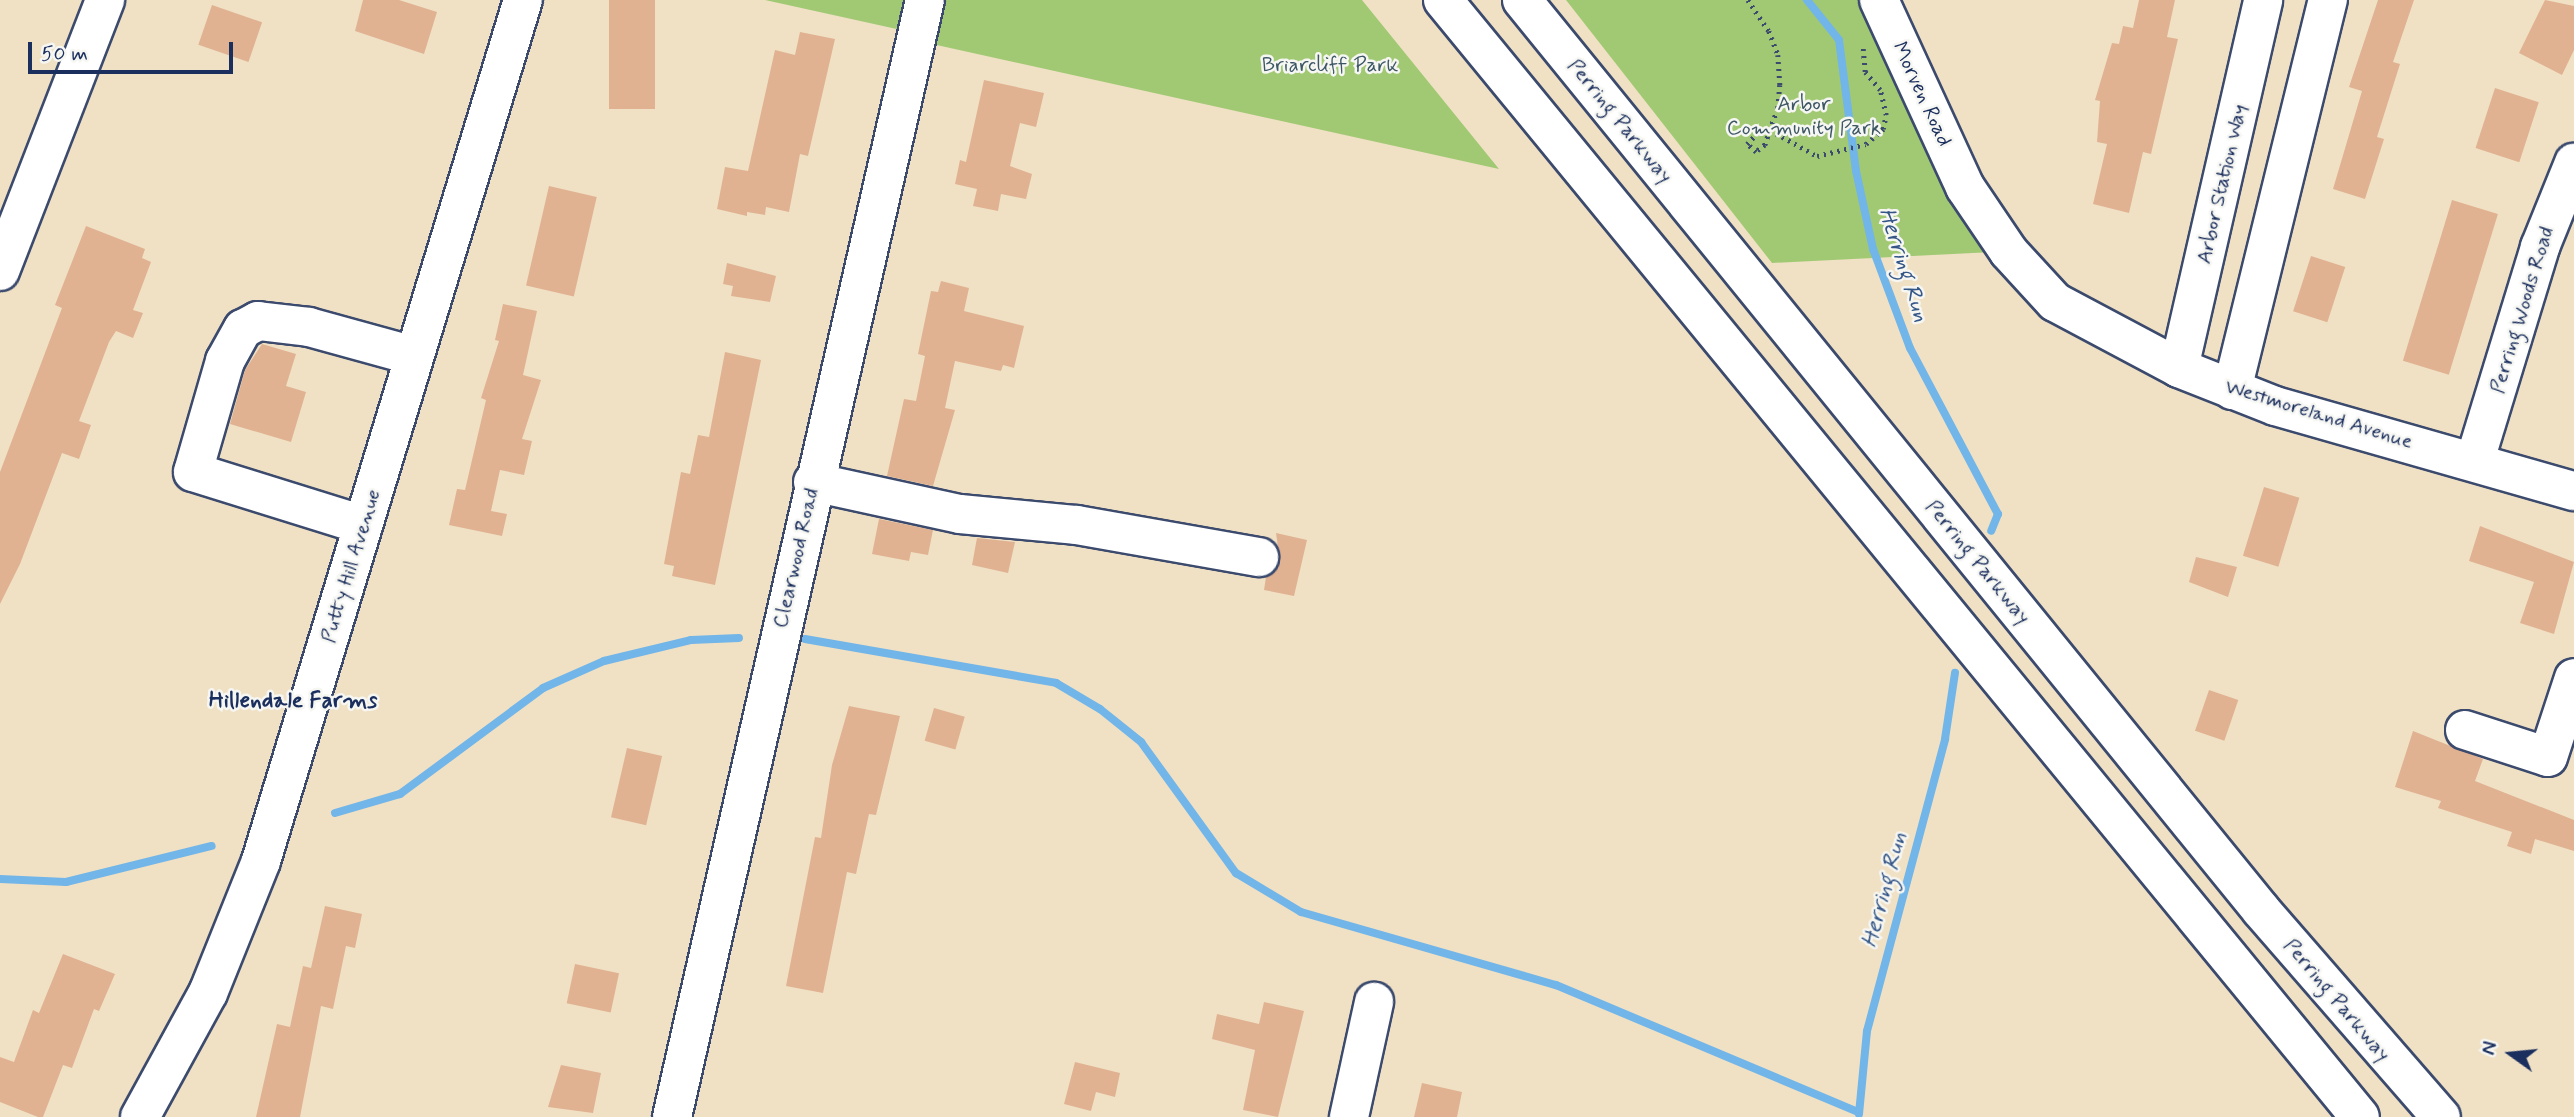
<!DOCTYPE html>
<html>
<head>
<meta charset="utf-8">
<style>
  body { margin:0 }
  #map { position:relative; width:2574px; height:1117px; overflow:hidden; background:#f0e1c5; font-family:Mynerve,sans-serif }
  div>[style] { position:absolute }
  [style*='--x'] { left:calc(var(--x)*1px); top:calc(var(--y)*1px); width:calc(var(--w)*1px); rotate:calc(var(--a)*1deg) }
  .green>* { inset:0; background:#a1c974 }
  .stream>* { height:8px; margin:-4px; padding:0 4px; transform-origin:4px; border-radius:4px; background:#72b5e8 }
  .building>* { inset:0; background:#e0b291; transform-origin:0 0 }
  .path>* { height:4.5px; margin-top:-2.25px; transform-origin:0; background:repeating-linear-gradient(90deg,#3b4a6d 0 2px,transparent 0 7px) }
  .roads { filter:drop-shadow(2px 0 #3b4a6d) drop-shadow(-2px 0 #3b4a6d) drop-shadow(0 2px #3b4a6d) drop-shadow(0 -2px #3b4a6d) }
  .minor>* { height:38px; margin:-19px; padding:0 19px; transform-origin:19px; border-radius:19px; background:#fff }
  .major>* { height:38px; margin:-19px; padding:0 19px; transform-origin:19px; border-radius:19px; background:#fff }
  span { translate:-50% -50%; white-space:nowrap; text-align:center; line-height:1.15; -webkit-text-stroke:5px #f6f6f2; paint-order:stroke }
  .park-label { font-size:21px; color:#3c5664 }
  .street-label { font-size:21px; color:#1b2f5e }
  .water-label { font-size:23px; color:#355787; font-style:italic }
  .neighbourhood-label { font-size:23px; color:#1b2f5e; font-weight:700 }
  .north { position:absolute; left:2476px; top:1019px; width:70px; height:70px; -webkit-text-stroke:5px #f6f6f2; paint-order:stroke; rotate:285deg; font-size:19px; font-weight:700; line-height:28px; text-align:center; color:#1b2f5e }
  .north::after { content:''; display:block; margin:auto; width:24px; height:32px; background:#1b2f5e; clip-path:polygon(50% 0,100% 100%,50% 72%,0 100%) }
  .scale { position:absolute; left:28px; top:42px; width:205px; height:32px; box-sizing:border-box; border:4px solid #1b2f5e; border-top:0; padding-left:9px; font-size:21px; line-height:24px; white-space:nowrap; color:#1b2f5e; -webkit-text-stroke:5px #f6f6f2; paint-order:stroke }
</style>
</head>
<body>
<div id="map">
  <div class="green">
    <i style="clip-path:polygon(765px 0,1362px 0,1499px 169px,932px 44px,933px 37px)"></i>
    <i style="clip-path:polygon(1566px 0,1879px 0,1993px 252px,1772px 263px)"></i>
  </div>
  <div class="stream">
    <i style="--x:1807;--y:0;--w:51;--a:51.3"></i>
    <i style="--x:1839;--y:40;--w:132;--a:82.6"></i>
    <i style="--x:1856;--y:171;--w:80;--a:77.7"></i>
    <i style="--x:1873;--y:249;--w:106;--a:69.5"></i>
    <i style="--x:1910;--y:348;--w:188;--a:62.1"></i>
    <i style="--x:1998;--y:514;--w:18;--a:112"></i>
    <i style="--x:805;--y:639;--w:255;--a:9.9"></i>
    <i style="--x:1056;--y:683;--w:51;--a:30.6"></i>
    <i style="--x:1100;--y:709;--w:53;--a:38.8"></i>
    <i style="--x:1141;--y:742;--w:162;--a:54.1"></i>
    <i style="--x:1236;--y:873;--w:76;--a:31"></i>
    <i style="--x:1301;--y:912;--w:265;--a:16"></i>
    <i style="--x:1556;--y:985;--w:328;--a:22.8"></i>
    <i style="--x:335;--y:813;--w:68;--a:-16.3"></i>
    <i style="--x:400;--y:794;--w:178;--a:-36.5"></i>
    <i style="--x:543;--y:688;--w:67;--a:-23.9"></i>
    <i style="--x:604;--y:661;--w:89;--a:-13.6"></i>
    <i style="--x:691;--y:640;--w:48;--a:-2.4"></i>
    <i style="--x:0;--y:879;--w:66;--a:2.6"></i>
    <i style="--x:66;--y:882;--w:150;--a:-13.9"></i>
    <i style="--x:1859;--y:1114;--w:83;--a:-84.5"></i>
    <i style="--x:1867;--y:1031;--w:302;--a:-75"></i>
    <i style="--x:1945;--y:739;--w:67;--a:-81.4"></i>
  </div>
  <div class="building">
    <i style="clip-path:polygon(363px 0,399px 0,437px 12px,424px 54px,355px 31px)"></i>
    <i style="left:609px;top:0;width:46px;height:109px"></i>
    <i style="clip-path:polygon(2139px 0,2175px 0,2167px 37px,2178px 39px,2151px 154px,2143px 152px,2129px 213px,2093px 204px,2107px 144px,2097px 142px,2100px 101px,2095px 100px,2112px 43px,2119px 44px,2123px 26px,2133px 28px)"></i>
    <i style="clip-path:polygon(2378px 0,2414px 0,2393px 62px,2400px 64px,2377px 137px,2384px 139px,2365px 199px,2333px 189px,2362px 91px,2349px 87px)"></i>
    <i style="clip-path:polygon(2545px 0,2574px 6px,2574px 50px,2562px 75px,2519px 53px)"></i>
    <i style="left:212px;top:5px;width:53px;height:42px;rotate:19deg"></i>
    <i style="clip-path:polygon(800px 32px,835px 39px,808px 156px,800px 154px,789px 212px,766px 207px,765px 215px,747px 212px,747px 216px,717px 209px,725px 167px,748px 171px,775px 50px,795px 55px)"></i>
    <i style="clip-path:polygon(984px 80px,1044px 93px,1036px 127px,1020px 123px,1010px 166px,1032px 174px,1026px 199px,1001px 194px,998px 211px,973px 206px,977px 189px,955px 184px,960px 160px,966px 162px)"></i>
    <i style="left:2495px;top:88px;width:46px;height:63px;rotate:18deg"></i>
    <i style="left:549px;top:186px;width:49px;height:102px;rotate:13deg"></i>
    <i style="left:2452px;top:200px;width:48px;height:168px;rotate:17deg"></i>
    <i style="clip-path:polygon(86px 226px,145px 249px,142px 258px,151px 262px,133px 310px,143px 313px,133px 338px,116px 331px,109px 342px,79px 421px,91px 425px,79px 459px,62px 453px,20px 564px,0 604px,0 472px,62px 308px,55px 305px)"></i>
    <i style="left:2311px;top:256px;width:36px;height:58px;rotate:18deg"></i>
    <i style="clip-path:polygon(727px 263px,776px 276px,770px 302px,731px 296px,733px 286px,723px 284px)"></i>
    <i style="clip-path:polygon(941px 281px,969px 288px,964px 311px,1024px 326px,1014px 368px,1003px 365px,1001px 371px,955px 361px,945px 408px,955px 410px,933px 486px,887px 476px,904px 399px,916px 401px,925px 356px,918px 354px,931px 291px,938px 292px)"></i>
    <i style="clip-path:polygon(503px 304px,537px 311px,523px 375px,541px 380px,522px 439px,532px 441px,524px 475px,500px 470px,491px 511px,507px 514px,502px 536px,449px 525px,457px 489px,465px 490px,486px 400px,481px 398px,499px 341px,495px 340px)"></i>
    <i style="clip-path:polygon(262px 344px,296px 354px,286px 386px,306px 392px,291px 442px,230px 424px,245px 370px)"></i>
    <i style="clip-path:polygon(725px 352px,761px 360px,715px 585px,672px 576px,674px 566px,664px 564px,681px 472px,690px 474px,698px 435px,709px 437px)"></i>
    <i style="left:2264px;top:487px;width:37px;height:72px;rotate:17deg"></i>
    <i style="clip-path:polygon(879px 519px,933px 530px,928px 555px,911px 552px,909px 561px,872px 554px)"></i>
    <i style="clip-path:polygon(2480px 526px,2574px 562px,2554px 634px,2520px 623px,2534px 582px,2469px 561px)"></i>
    <i style="clip-path:polygon(1276px 533px,1307px 540px,1294px 596px,1264px 590px,1266px 577px,1280px 561px)"></i>
    <i style="clip-path:polygon(977px 538px,1015px 542px,1008px 573px,972px 565px)"></i>
    <i style="clip-path:polygon(2196px 557px,2237px 567px,2228px 597px,2189px 582px)"></i>
    <i style="left:2209px;top:690px;width:31px;height:43px;rotate:19deg"></i>
    <i style="clip-path:polygon(849px 706px,900px 716px,876px 815px,869px 814px,856px 874px,847px 872px,823px 993px,786px 986px,815px 837px,821px 838px,832px 765px)"></i>
    <i style="left:934px;top:708px;width:32px;height:34px;rotate:16deg"></i>
    <i style="clip-path:polygon(2413px 731px,2483px 759px,2475px 781px,2574px 820px,2574px 851px,2535px 839px,2531px 854px,2507px 846px,2512px 832px,2438px 808px,2441px 801px,2395px 787px)"></i>
    <i style="left:627px;top:748px;width:36px;height:71px;rotate:13deg"></i>
    <i style="clip-path:polygon(325px 906px,362px 914px,355px 948px,346px 946px,333px 1009px,321px 1006px,300px 1117px,256px 1117px,277px 1024px,290px 1027px,303px 966px,311px 968px)"></i>
    <i style="clip-path:polygon(63px 954px,115px 974px,99px 1011px,94px 1009px,72px 1068px,63px 1065px,43px 1117px,38px 1117px,0 1102px,0 1057px,14px 1062px,33px 1010px,39px 1013px)"></i>
    <i style="left:575px;top:964px;width:45px;height:40px;rotate:12deg"></i>
    <i style="clip-path:polygon(1264px 1002px,1304px 1011px,1278px 1117px,1243px 1110px,1255px 1050px,1212px 1039px,1217px 1014px,1259px 1024px)"></i>
    <i style="clip-path:polygon(1075px 1062px,1120px 1073px,1115px 1097px,1096px 1092px,1091px 1111px,1064px 1104px)"></i>
    <i style="clip-path:polygon(561px 1065px,601px 1073px,593px 1113px,548px 1107px)"></i>
    <i style="clip-path:polygon(1422px 1083px,1462px 1092px,1457px 1117px,1414px 1117px)"></i>
  </div>
  <div class="path">
    <i style="--x:1748;--y:0;--w:37;--a:56"></i>
    <i style="--x:1769;--y:31;--w:26;--a:69"></i>
    <i style="--x:1778;--y:55;--w:30;--a:86"></i>
    <i style="--x:1780;--y:85;--w:24;--a:95"></i>
    <i style="--x:1778;--y:109;--w:22;--a:111"></i>
    <i style="--x:1770;--y:130;--w:16;--a:108"></i>
    <i style="--x:1765;--y:145;--w:11;--a:142"></i>
    <i style="--x:1756;--y:152;--w:12;--a:-138"></i>
    <i style="--x:1747;--y:144;--w:16;--a:-47"></i>
    <i style="--x:1758;--y:132;--w:12;--a:-9"></i>
    <i style="--x:1770;--y:130;--w:54;--a:29"></i>
    <i style="--x:1817;--y:156;--w:50;--a:-13.8"></i>
    <i style="--x:1866;--y:144;--w:23;--a:-41"></i>
    <i style="--x:1883;--y:129;--w:14;--a:-78"></i>
    <i style="--x:1886;--y:115;--w:26;--a:-103"></i>
    <i style="--x:1880;--y:90;--w:23;--a:-130"></i>
    <i style="--x:1865;--y:72;--w:25;--a:-95"></i>
  </div>
  <div class="roads">
    <div class="minor">
      <i style="--x:1879;--y:0;--w:206;--a:65.3"></i>
      <i style="--x:1965;--y:187;--w:78;--a:55.9"></i>
      <i style="--x:2009;--y:252;--w:68;--a:47.4"></i>
      <i style="--x:2055;--y:302;--w:140;--a:28"></i>
      <i style="--x:2179;--y:368;--w:103;--a:21.6"></i>
      <i style="--x:2275;--y:406;--w:311;--a:15.9"></i>
      <i style="--x:0;--y:271;--w:291;--a:-68.8"></i>
      <i style="--x:2179;--y:368;--w:377;--a:-77.1"></i>
      <i style="--x:2232;--y:390;--w:402;--a:-76.2"></i>
      <i style="--x:2475;--y:460;--w:223;--a:-73"></i>
      <i style="--x:2540;--y:247;--w:91;--a:-68"></i>
      <i style="--x:813;--y:482;--w:150;--a:12.3"></i>
      <i style="--x:960;--y:514;--w:118;--a:5.4"></i>
      <i style="--x:1077;--y:525;--w:185;--a:10"></i>
      <i style="--x:363;--y:525;--w:178;--a:-162.7"></i>
      <i style="--x:193;--y:472;--w:116;--a:-73.9"></i>
      <i style="--x:225;--y:361;--w:37;--a:-61"></i>
      <i style="--x:243;--y:329;--w:17;--a:-28"></i>
      <i style="--x:258;--y:321;--w:51;--a:6.7"></i>
      <i style="--x:309;--y:327;--w:109;--a:15.4"></i>
      <i style="--x:2465;--y:730;--w:87;--a:18"></i>
      <i style="--x:2548;--y:757;--w:83;--a:-71.8"></i>
      <i style="--x:140;--y:1117;--w:141;--a:-61.3"></i>
      <i style="--x:208;--y:993;--w:142;--a:-68.1"></i>
      <i style="--x:261;--y:861;--w:900;--a:-73.08"></i>
      <i style="--x:672;--y:1117;--w:1145;--a:-77.24"></i>
      <i style="--x:1349;--y:1117;--w:118;--a:-77.7"></i>
    </div>
    <div class="major">
      <i style="--x:1443;--y:0;--w:1445;--a:50.62"></i>
      <i style="--x:1522;--y:0;--w:1172;--a:50.92"></i>
      <i style="--x:2261;--y:910;--w:274;--a:49"></i>
    </div>
  </div>
  <div class="park-label">
    <span style="left:1330px;top:65px">Briarcliff Park</span>
    <span style="left:1804px;top:116px">Arbor<br>Community Park</span>
  </div>
  <div class="street-label">
    <span style="left:1922px;top:94px;rotate:65deg">Morven Road</span>
    <span style="left:1620px;top:121px;rotate:51deg">Perring Parkway</span>
    <span style="left:2222px;top:184px;rotate:-77deg">Arbor Station Way</span>
    <span style="left:2522px;top:310px;rotate:-73deg">Perring Woods Road</span>
    <span style="left:2319px;top:414px;rotate:17deg">Westmoreland Avenue</span>
    <span style="left:796px;top:558px;rotate:-77deg">Clearwood Road</span>
    <span style="left:1978px;top:562px;rotate:51deg">Perring Parkway</span>
    <span style="left:351px;top:566px;rotate:-73deg">Putty Hill Avenue</span>
    <span style="left:2337px;top:1000px;rotate:50deg">Perring Parkway</span>
  </div>
  <div class="water-label">
    <span style="left:1903px;top:265px;rotate:72deg">Herring Run</span>
    <span style="left:1885px;top:890px;rotate:-75deg">Herring Run</span>
  </div>
  <div class="neighbourhood-label">
    <span style="left:293px;top:701px">Hillendale Farms</span>
  </div>
  <div class="north">N</div>
  <div class="scale">50 m</div>
</div>
</body>
</html>
